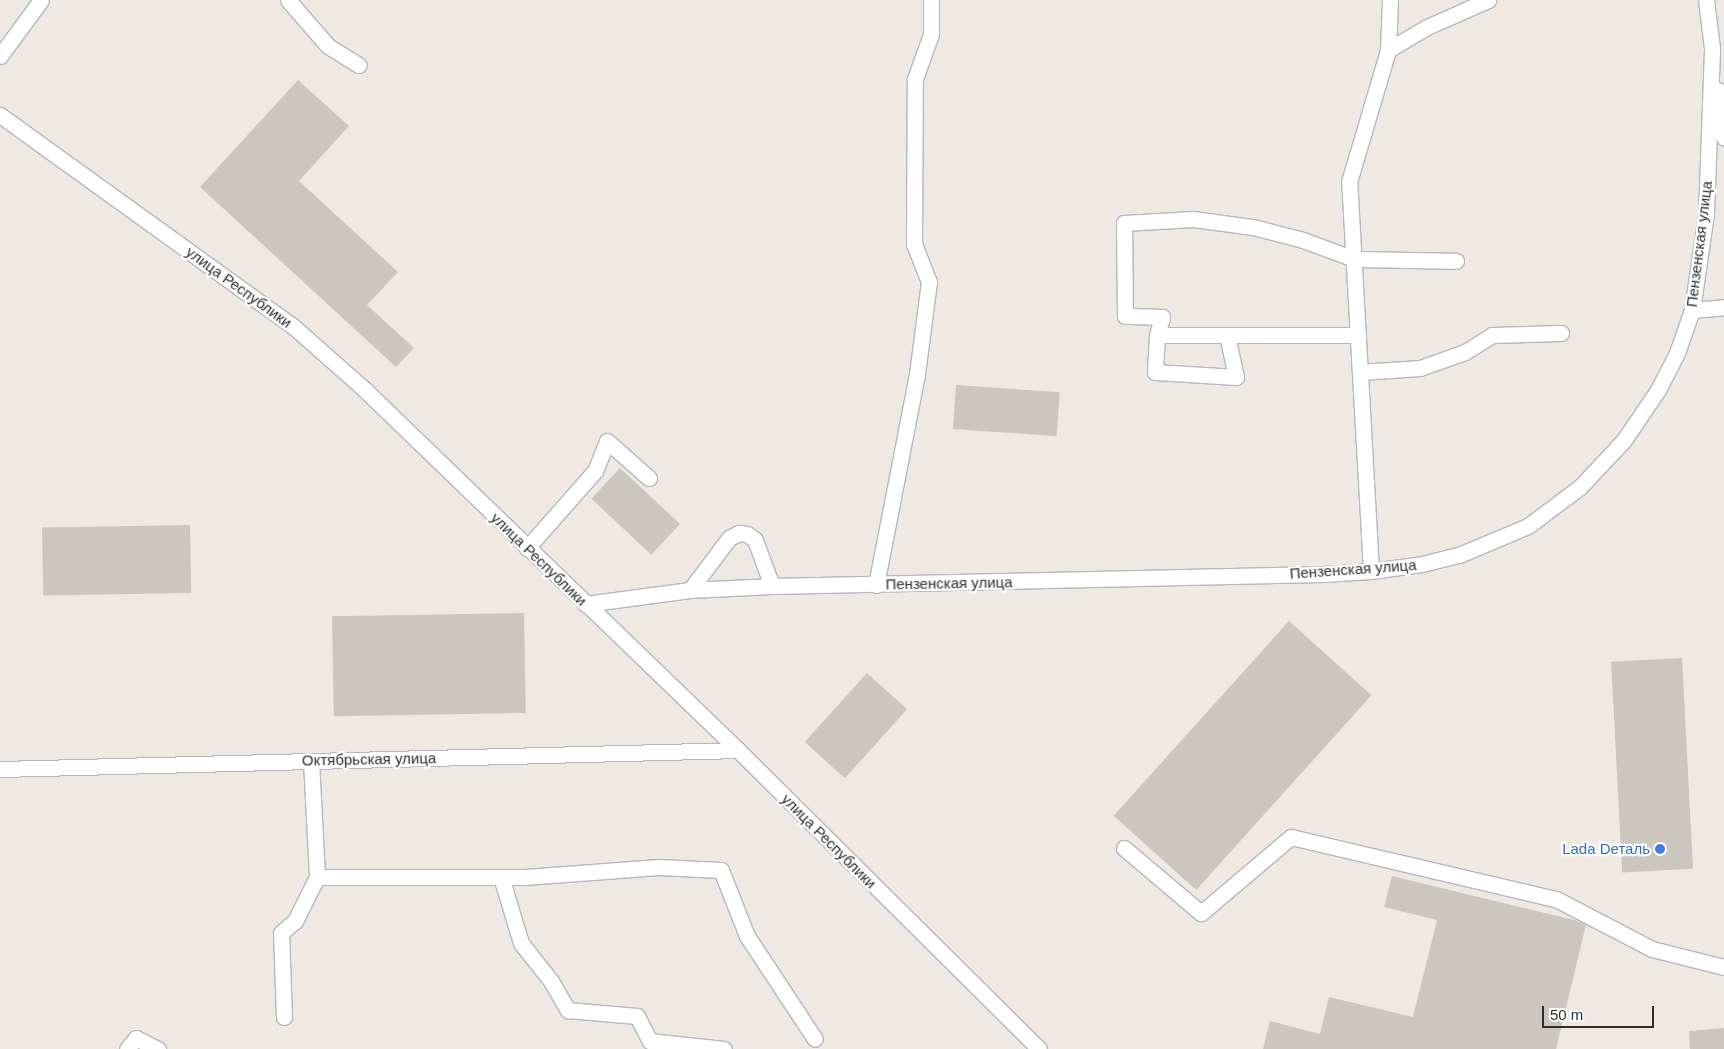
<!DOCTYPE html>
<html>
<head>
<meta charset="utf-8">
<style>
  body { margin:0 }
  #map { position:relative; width:1724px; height:1049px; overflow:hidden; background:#efe9e1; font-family:Arial,sans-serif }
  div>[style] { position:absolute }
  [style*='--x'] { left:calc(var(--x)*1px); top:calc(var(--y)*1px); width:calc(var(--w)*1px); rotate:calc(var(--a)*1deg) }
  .building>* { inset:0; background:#cbc7bf; transform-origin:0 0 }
  .roads { filter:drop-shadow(1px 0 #b4b7c1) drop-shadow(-1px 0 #b4b7c1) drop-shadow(0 1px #b4b7c1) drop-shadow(0 -1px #b4b7c1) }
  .minor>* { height:15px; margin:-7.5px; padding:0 7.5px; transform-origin:7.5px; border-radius:7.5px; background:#fff }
  .dots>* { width:14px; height:14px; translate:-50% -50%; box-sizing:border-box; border:2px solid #fff; border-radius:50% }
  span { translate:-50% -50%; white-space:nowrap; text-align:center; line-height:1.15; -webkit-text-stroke:4.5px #fff; paint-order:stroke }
  .street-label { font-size:15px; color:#2e2e2e }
  .shop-label { font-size:15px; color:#366cbe }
  .right { translate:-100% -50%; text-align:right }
  .scale { position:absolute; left:1542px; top:1006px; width:112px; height:22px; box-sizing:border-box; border:2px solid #2e2e2e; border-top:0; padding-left:6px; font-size:15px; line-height:18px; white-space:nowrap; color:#2e2e2e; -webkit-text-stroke:4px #fff; paint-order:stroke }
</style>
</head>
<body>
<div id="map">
  <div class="building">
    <i style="clip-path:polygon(298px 80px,349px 126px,299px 181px,398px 272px,367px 305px,414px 348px,396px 367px,200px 187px)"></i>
    <i style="left:956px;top:385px;width:104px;height:44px;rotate:4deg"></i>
    <i style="left:620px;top:468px;width:82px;height:42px;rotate:43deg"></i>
    <i style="left:190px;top:525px;width:68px;height:148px;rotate:89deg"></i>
    <i style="left:524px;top:613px;width:100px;height:192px;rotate:89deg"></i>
    <i style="left:1289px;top:621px;width:111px;height:262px;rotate:42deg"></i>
    <i style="left:1682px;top:658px;width:211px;height:71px;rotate:87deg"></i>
    <i style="left:867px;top:673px;width:54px;height:93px;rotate:42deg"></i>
    <i style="clip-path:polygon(1392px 876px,1578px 921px,1586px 925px,1556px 1049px,1263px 1049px,1270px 1021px,1320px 1034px,1329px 997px,1413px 1017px,1437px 920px,1384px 907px)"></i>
    <i style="clip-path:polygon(1724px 1028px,1724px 1049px,1690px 1049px,1689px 1031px)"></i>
  </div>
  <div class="roads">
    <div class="minor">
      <i style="--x:288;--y:0;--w:61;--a:49"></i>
      <i style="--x:328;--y:46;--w:36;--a:32"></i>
      <i style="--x:1388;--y:50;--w:45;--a:-30.5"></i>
      <i style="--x:1427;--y:27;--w:67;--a:-23.9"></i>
      <i style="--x:0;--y:56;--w:69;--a:-53.8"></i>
      <i style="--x:1718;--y:90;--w:48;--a:82.9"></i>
      <i style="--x:0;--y:115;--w:362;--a:35.8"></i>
      <i style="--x:294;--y:327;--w:94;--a:41.5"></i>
      <i style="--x:364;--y:389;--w:520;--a:43.99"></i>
      <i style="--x:738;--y:750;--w:424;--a:44.8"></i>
      <i style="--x:1692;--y:310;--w:32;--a:-5"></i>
      <i style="--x:1157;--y:335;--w:19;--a:-74"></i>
      <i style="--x:1162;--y:317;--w:37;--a:-178"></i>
      <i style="--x:1125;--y:316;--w:93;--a:-90.6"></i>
      <i style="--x:1124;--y:223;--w:69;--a:-3.3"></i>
      <i style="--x:1193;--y:219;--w:61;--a:7.6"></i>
      <i style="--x:1253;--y:227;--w:52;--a:14.6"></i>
      <i style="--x:1303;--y:240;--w:54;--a:20.4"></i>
      <i style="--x:1354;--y:259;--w:102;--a:1.1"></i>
      <i style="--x:1227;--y:335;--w:43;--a:77.9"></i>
      <i style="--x:1236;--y:377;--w:81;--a:-176.5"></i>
      <i style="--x:1155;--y:372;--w:37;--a:-87"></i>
      <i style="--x:1157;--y:335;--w:201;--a:0"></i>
      <i style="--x:1360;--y:372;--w:60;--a:-3.8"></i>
      <i style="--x:1420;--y:368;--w:48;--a:-19.6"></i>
      <i style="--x:1465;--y:352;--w:32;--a:-32"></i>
      <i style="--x:1492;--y:335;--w:69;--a:-1.7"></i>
      <i style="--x:527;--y:548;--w:103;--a:-48.6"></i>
      <i style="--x:595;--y:471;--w:32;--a:-68"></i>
      <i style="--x:607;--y:441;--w:56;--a:41.4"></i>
      <i style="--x:1371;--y:571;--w:390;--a:-93.2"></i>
      <i style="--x:1349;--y:182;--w:138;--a:-73.5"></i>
      <i style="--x:1388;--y:50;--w:50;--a:-87.7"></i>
      <i style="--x:876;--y:585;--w:215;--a:-79"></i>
      <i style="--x:917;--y:374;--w:93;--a:-82.6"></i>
      <i style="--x:929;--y:282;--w:41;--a:-111.5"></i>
      <i style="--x:914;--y:244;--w:165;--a:-89.7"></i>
      <i style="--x:915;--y:79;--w:48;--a:-70.4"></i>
      <i style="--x:931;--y:34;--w:34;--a:-90"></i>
      <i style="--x:690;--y:590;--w:65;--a:-53.1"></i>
      <i style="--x:729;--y:538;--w:11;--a:-27"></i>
      <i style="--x:739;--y:533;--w:8;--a:7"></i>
      <i style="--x:747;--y:534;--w:10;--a:37"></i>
      <i style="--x:755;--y:540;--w:49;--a:69.7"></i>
      <i style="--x:585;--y:604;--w:106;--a:-7.6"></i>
      <i style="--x:690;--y:590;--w:82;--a:-2.8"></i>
      <i style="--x:772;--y:586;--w:552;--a:-1.25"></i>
      <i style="--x:1324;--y:574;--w:47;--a:-3.7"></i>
      <i style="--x:1371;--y:571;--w:51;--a:-7.8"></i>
      <i style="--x:1422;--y:564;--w:38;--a:-14"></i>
      <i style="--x:1459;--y:555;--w:75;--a:-22.8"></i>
      <i style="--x:1528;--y:526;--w:65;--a:-36.9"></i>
      <i style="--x:1580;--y:487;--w:64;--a:-46.9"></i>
      <i style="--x:1624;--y:440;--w:60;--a:-55.8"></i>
      <i style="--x:1658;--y:390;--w:42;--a:-62.8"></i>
      <i style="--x:1677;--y:353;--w:46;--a:-70.8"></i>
      <i style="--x:1692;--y:310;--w:97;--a:-81.7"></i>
      <i style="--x:1706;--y:214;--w:166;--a:-87.9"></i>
      <i style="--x:1712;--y:48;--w:48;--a:-97.1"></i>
      <i style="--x:311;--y:761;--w:116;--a:87"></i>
      <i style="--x:317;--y:877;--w:208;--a:0"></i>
      <i style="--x:525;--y:877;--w:134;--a:-4.3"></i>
      <i style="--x:659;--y:867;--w:62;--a:2.8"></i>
      <i style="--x:721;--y:870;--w:71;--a:68.5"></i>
      <i style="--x:747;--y:936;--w:123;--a:56.6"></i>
      <i style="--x:0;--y:769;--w:738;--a:-1.47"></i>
      <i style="--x:1124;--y:848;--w:101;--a:40.2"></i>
      <i style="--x:1201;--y:913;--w:118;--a:-40.2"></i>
      <i style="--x:1291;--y:837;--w:272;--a:13.2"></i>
      <i style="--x:1556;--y:899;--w:108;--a:27.5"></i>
      <i style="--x:1652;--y:949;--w:74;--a:14"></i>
      <i style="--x:501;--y:877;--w:69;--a:73.1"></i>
      <i style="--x:521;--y:943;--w:48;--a:51.7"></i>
      <i style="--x:551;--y:981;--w:34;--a:60"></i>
      <i style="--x:568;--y:1010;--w:69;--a:5"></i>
      <i style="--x:637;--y:1016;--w:28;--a:63"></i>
      <i style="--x:650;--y:1041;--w:74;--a:6.2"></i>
      <i style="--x:284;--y:1017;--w:84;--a:-92"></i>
      <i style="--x:281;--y:933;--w:18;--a:-41"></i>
      <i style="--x:295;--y:921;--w:49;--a:-63.4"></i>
      <i style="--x:127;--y:1049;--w:14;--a:-51"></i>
      <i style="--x:136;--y:1038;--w:25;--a:27"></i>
    </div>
  </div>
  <div class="dots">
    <i style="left:1660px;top:849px;background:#3f7fe0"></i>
  </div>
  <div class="street-label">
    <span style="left:1699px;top:244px;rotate:-83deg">Пензенская улица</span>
    <span style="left:239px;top:287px;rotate:36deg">улица Республики</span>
    <span style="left:539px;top:559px;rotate:44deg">улица Республики</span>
    <span style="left:1353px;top:569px;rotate:-4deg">Пензенская улица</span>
    <span style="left:949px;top:583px;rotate:-1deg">Пензенская улица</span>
    <span style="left:369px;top:759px;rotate:-1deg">Октябрьская улица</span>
    <span style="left:829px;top:841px;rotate:45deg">улица Республики</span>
  </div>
  <div class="shop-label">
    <span class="right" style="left:1650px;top:849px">Lada Dеталь</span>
  </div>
  <div class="scale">50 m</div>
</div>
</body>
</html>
